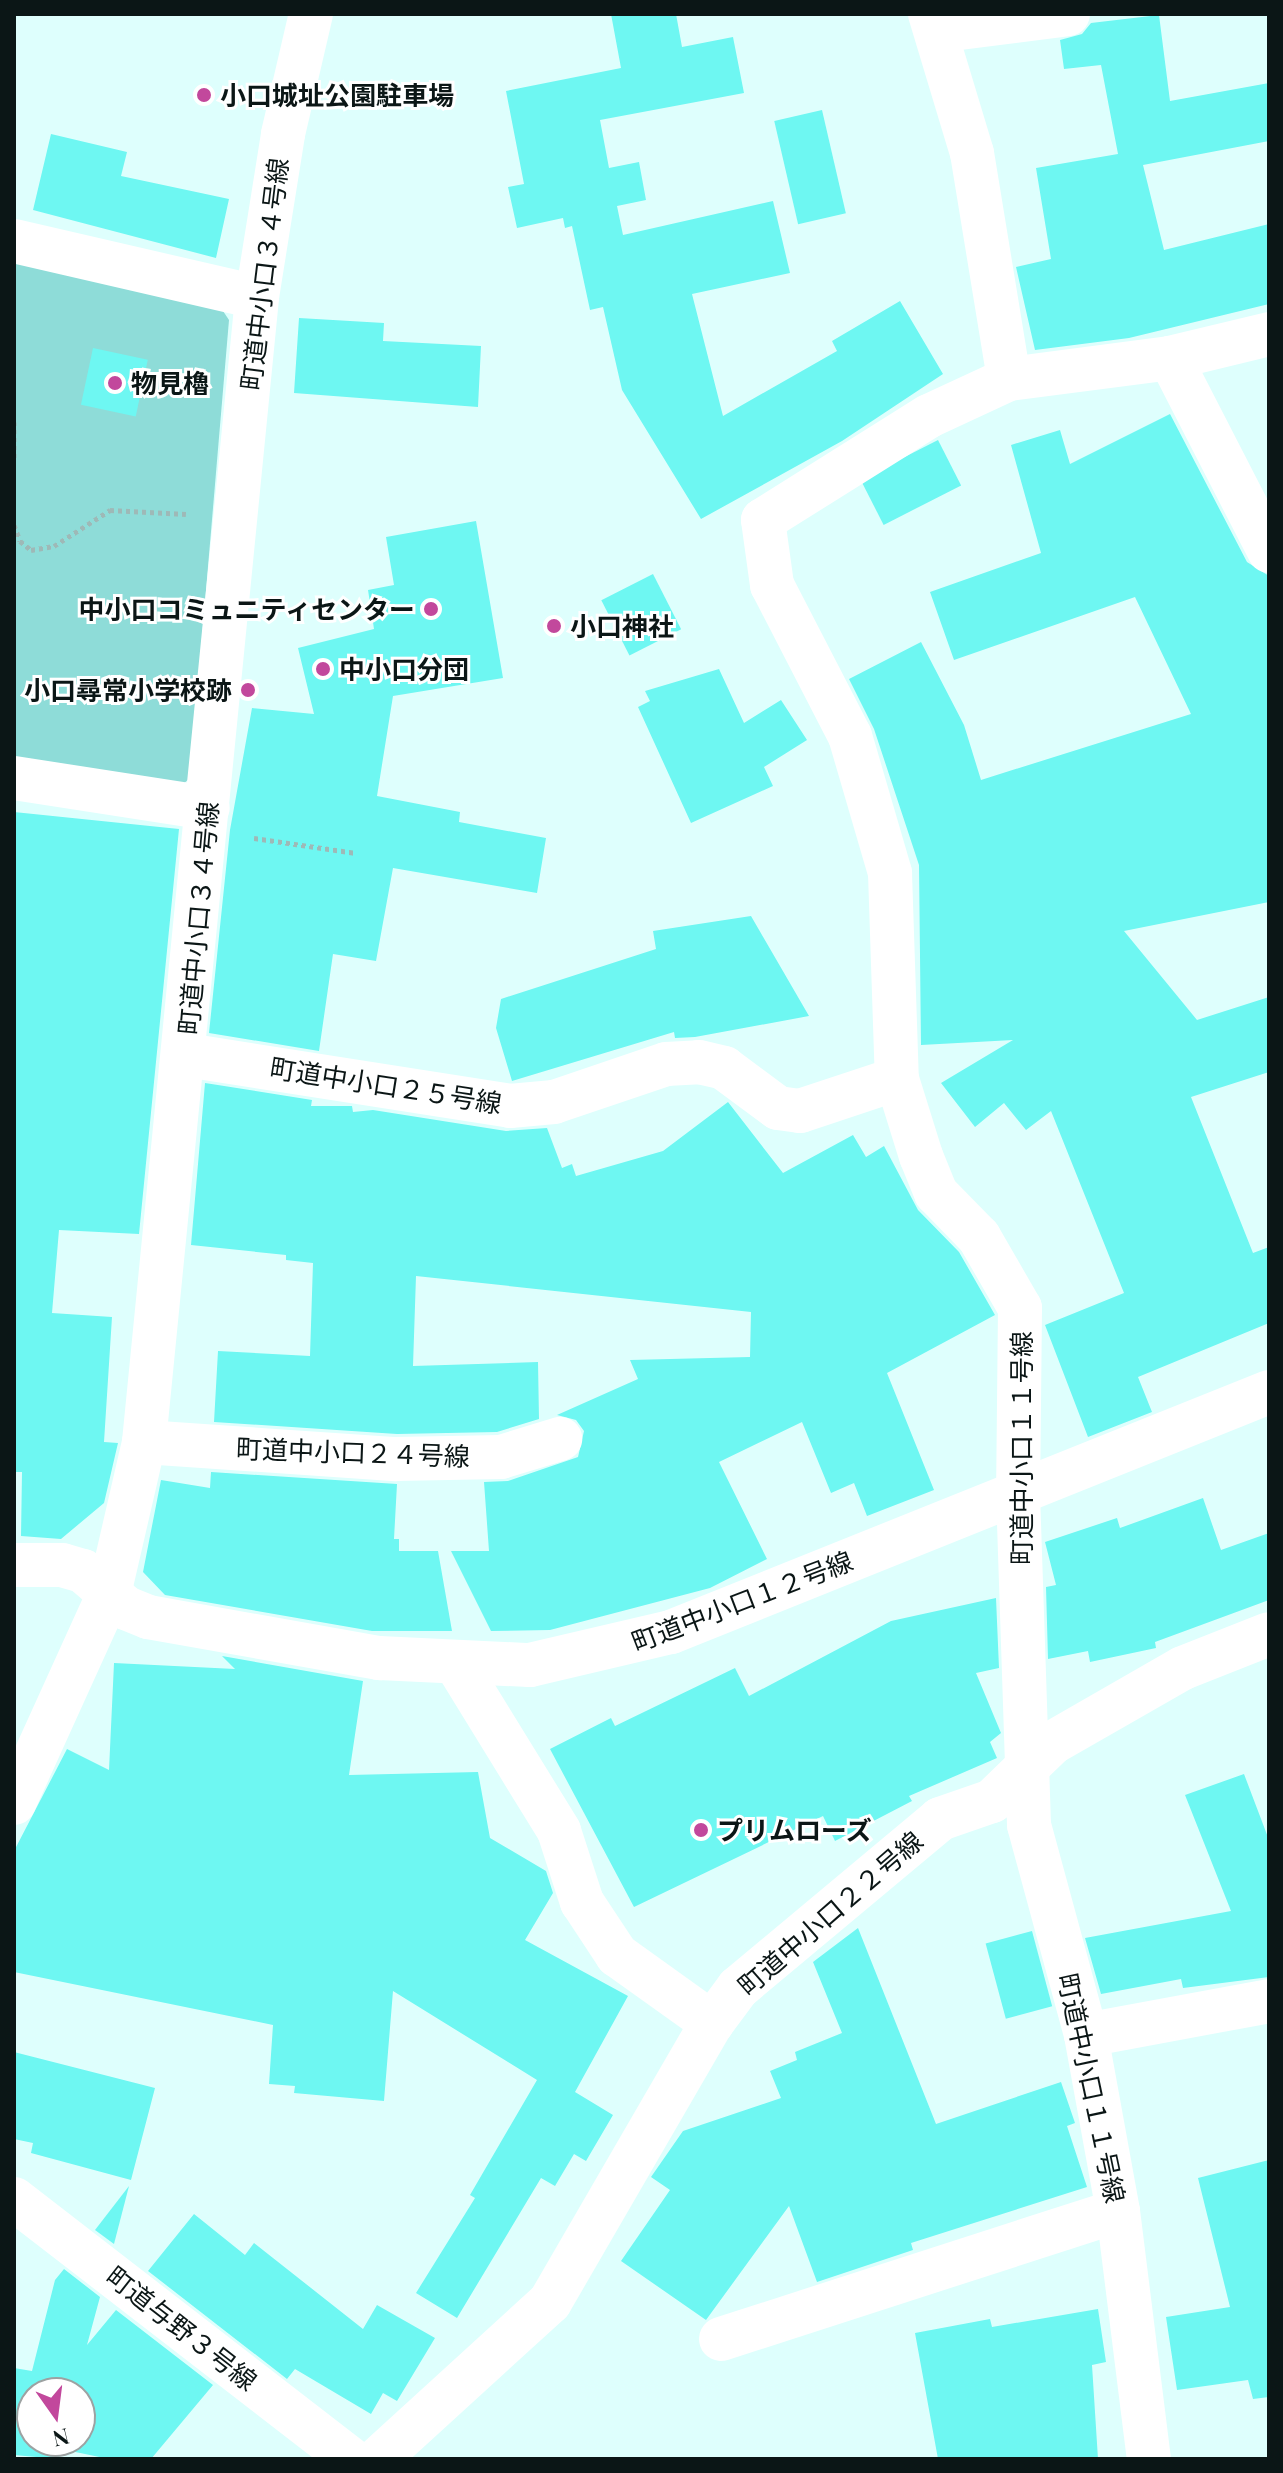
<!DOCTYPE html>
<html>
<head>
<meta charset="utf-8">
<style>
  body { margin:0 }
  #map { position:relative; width:1283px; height:2473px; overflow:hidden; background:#defffd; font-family:"Playfair Display","Noto Sans JP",serif }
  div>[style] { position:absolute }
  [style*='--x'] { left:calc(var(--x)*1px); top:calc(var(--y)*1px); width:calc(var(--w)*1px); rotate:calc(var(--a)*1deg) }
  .green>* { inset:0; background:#8edcd8 }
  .building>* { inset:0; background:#6ef7f2; transform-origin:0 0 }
  .path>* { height:5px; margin-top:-2.5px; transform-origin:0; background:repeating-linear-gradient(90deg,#9eb9b7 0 4px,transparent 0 8px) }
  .minor>* { height:44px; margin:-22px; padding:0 22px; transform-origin:22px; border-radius:22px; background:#fff }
  .dots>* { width:22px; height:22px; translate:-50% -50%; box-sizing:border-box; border:4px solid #fff; border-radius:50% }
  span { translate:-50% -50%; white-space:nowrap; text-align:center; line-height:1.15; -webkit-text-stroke:6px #fff; paint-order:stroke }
  .poi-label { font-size:26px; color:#0b1616; font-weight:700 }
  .left { translate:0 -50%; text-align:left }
  .right { translate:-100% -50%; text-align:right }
  .street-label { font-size:26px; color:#0b1616 }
  .frame { position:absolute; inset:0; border:16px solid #0b1616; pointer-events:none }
  .north { position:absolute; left:16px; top:2377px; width:80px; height:80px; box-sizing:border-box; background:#fff; border:2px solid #9da2a2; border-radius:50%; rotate:166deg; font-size:22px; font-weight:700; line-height:32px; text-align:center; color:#0b1616 }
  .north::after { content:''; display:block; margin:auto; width:28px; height:36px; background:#c2489c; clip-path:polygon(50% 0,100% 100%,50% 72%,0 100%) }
</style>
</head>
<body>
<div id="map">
  <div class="green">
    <i style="clip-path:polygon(14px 259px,219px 305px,229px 320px,190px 778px,181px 786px,14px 760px)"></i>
  </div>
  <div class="building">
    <i style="clip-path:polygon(611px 14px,676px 14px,682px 47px,733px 37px,744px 93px,600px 120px,609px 168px,639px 162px,646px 200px,617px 206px,623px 235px,773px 201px,790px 273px,692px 294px,723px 416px,837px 351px,832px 341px,900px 301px,943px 374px,842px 441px,701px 519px,622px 390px,603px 307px,590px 310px,572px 226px,565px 228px,563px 218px,517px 228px,508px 187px,524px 184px,506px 91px,621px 68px)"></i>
    <i style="clip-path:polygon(1159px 15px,1170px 101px,1269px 83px,1269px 141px,1143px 165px,1164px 250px,1269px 224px,1269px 304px,1129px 338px,1035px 350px,1016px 267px,1051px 259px,1036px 168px,1118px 154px,1101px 65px,1064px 69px,1060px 40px,1082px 34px,1091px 23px)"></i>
    <i style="left:822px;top:110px;width:106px;height:49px;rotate:77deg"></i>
    <i style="clip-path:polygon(51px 134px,127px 152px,121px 176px,229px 199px,216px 258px,33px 210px)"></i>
    <i style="clip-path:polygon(299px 318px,384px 323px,383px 341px,481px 346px,478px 407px,294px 393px)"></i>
    <i style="left:93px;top:348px;width:56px;height:58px;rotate:12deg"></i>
    <i style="clip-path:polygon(1170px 414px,1247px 562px,1269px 576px,1269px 902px,1124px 931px,1197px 1020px,1269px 997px,1269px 1072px,1191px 1097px,1253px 1253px,1269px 1247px,1269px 1323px,1138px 1377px,1152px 1412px,1088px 1437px,1045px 1325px,1124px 1293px,1051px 1111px,1026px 1130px,1004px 1103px,975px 1127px,941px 1083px,1013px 1040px,921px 1045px,919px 865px,874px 729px,849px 679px,921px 642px,964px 725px,981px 780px,1191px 714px,1135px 597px,954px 660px,930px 592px,1041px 553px,1011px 445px,1060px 430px,1070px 464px)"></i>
    <i style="left:938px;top:440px;width:51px;height:87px;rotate:63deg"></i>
    <i style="clip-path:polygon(476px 521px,503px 678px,393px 696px,377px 796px,460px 812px,459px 822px,546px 838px,537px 893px,393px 868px,376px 961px,333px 954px,319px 1051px,209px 1033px,230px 830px,252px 708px,314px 714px,298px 648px,374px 629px,368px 590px,394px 585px,386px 537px)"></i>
    <i style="left:653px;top:574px;width:62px;height:58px;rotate:63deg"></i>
    <i style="clip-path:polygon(719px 669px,744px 723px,781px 700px,807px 740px,764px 767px,773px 786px,691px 823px,638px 707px,650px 701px,645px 691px)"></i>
    <i style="clip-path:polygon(14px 812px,179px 829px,139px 1234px,59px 1230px,52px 1313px,112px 1317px,104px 1442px,118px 1443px,104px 1503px,61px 1539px,21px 1536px,22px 1472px,14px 1472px)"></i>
    <i style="clip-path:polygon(751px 916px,809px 1016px,695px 1037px,675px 1038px,674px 1032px,512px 1081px,496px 1028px,501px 999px,656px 949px,653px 931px)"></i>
    <i style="clip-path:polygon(205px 1083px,312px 1100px,311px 1106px,352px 1106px,353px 1112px,373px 1110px,506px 1131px,547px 1128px,562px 1168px,572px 1164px,576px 1176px,663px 1151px,728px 1102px,783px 1173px,853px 1135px,866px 1157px,884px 1146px,918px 1210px,959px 1252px,995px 1315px,887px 1373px,934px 1490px,867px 1516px,854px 1483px,831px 1493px,802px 1422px,719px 1462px,767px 1559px,710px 1588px,550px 1630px,491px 1631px,451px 1551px,489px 1551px,484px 1482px,508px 1481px,578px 1457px,584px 1431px,576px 1420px,557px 1415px,638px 1379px,630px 1360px,750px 1357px,751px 1312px,416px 1276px,413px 1366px,538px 1362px,539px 1419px,497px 1432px,397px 1434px,214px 1422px,218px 1351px,310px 1356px,313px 1263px,286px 1260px,286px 1255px,191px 1245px)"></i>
    <i style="clip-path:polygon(211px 1472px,397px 1484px,394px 1539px,399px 1539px,399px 1551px,438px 1551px,452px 1631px,372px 1631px,165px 1595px,143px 1572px,161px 1480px,210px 1488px)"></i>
    <i style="clip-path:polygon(1203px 1498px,1221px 1550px,1269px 1533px,1269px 1600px,1155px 1642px,1156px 1648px,1090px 1662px,1088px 1651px,1048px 1659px,1046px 1587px,1056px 1585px,1045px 1542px,1117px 1518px,1120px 1528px)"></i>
    <i style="clip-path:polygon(996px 1598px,999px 1668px,976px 1673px,1001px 1733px,990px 1742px,997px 1758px,909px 1796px,912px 1801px,835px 1841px,823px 1816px,634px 1907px,550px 1749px,611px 1718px,615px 1726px,735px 1668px,749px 1696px,891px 1621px)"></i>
    <i style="clip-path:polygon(222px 1656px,363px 1681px,349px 1775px,478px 1772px,490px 1838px,546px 1871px,553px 1893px,525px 1940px,628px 1996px,575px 2092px,613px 2115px,586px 2161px,574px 2154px,555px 2186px,541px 2178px,457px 2318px,416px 2293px,475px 2198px,470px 2195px,537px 2080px,393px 1991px,384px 2101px,294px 2093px,295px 2086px,269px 2084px,273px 2025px,14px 1972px,14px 1851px,67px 1749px,109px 1770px,114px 1663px,235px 1669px)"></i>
    <i style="clip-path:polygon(1244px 1774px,1269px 1840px,1269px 1977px,1183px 1988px,1181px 1979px,1101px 1994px,1085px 1938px,1231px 1911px,1185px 1795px)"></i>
    <i style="clip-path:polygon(858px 1928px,936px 2124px,1061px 2082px,1075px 2123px,1067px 2126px,1087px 2187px,911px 2243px,913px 2250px,817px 2282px,789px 2206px,706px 2320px,621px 2261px,670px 2190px,651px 2177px,683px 2131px,781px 2098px,770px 2071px,797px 2060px,795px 2052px,842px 2033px,813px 1962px)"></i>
    <i style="left:1032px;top:1931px;width:78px;height:48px;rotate:75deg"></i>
    <i style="clip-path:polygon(14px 2052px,155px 2088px,131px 2180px,31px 2153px,33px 2143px,14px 2139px)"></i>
    <i style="clip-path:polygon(1269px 2160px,1269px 2397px,1253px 2399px,1248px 2380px,1177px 2390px,1166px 2317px,1230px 2307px,1198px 2178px)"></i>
    <i style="clip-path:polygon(129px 2186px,114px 2244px,95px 2230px)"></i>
    <i style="clip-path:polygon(194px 2214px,245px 2255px,254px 2243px,363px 2329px,377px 2305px,435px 2338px,397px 2401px,383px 2393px,371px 2414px,295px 2369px,287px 2379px,148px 2271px)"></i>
    <i style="clip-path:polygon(evenodd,64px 2269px,100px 2297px,87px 2345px,116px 2310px,213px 2385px,151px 2459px,109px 2459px,61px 2449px,59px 2459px,14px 2455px,14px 2368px,32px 2371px,55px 2280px,64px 2269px,32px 2393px,80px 2393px,80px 2441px,32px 2441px,32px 2393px)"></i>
    <i style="clip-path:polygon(1098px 2309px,1106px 2362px,1092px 2365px,1098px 2459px,938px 2459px,915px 2333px,990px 2319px,992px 2327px)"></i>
  </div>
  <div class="path">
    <i style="--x:14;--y:422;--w:39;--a:90"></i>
    <i style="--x:14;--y:525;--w:17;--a:69"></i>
    <i style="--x:20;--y:541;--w:14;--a:39"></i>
    <i style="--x:31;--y:550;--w:23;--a:-10"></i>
    <i style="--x:54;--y:546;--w:67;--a:-32.7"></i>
    <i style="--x:110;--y:510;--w:76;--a:3"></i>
    <i style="--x:254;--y:838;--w:103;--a:8.4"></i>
  </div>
  <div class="minor">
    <i style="--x:930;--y:14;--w:145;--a:73.2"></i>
    <i style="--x:972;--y:153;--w:229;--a:80.7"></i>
    <i style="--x:1009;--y:379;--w:88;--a:155.2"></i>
    <i style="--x:929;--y:416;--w:196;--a:147.9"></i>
    <i style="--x:763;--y:520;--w:66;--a:82.1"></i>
    <i style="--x:772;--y:585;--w:170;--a:62.7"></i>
    <i style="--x:850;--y:736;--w:143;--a:73.7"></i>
    <i style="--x:890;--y:873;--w:206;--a:88.1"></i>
    <i style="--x:897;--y:1079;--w:81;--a:72.7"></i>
    <i style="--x:921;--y:1156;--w:40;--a:68"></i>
    <i style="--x:936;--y:1193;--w:62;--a:45.7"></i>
    <i style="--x:979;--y:1237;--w:82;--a:60"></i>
    <i style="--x:1020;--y:1308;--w:185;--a:90.6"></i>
    <i style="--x:1018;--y:1493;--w:332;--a:88.1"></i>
    <i style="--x:1029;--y:1825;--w:218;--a:74.8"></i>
    <i style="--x:1086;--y:2035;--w:179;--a:79.7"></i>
    <i style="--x:1118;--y:2211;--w:250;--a:82.9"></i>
    <i style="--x:936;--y:31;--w:133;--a:-7.3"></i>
    <i style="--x:14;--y:241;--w:249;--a:13"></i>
    <i style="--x:1170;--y:358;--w:102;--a:-13.6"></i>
    <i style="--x:1009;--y:379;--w:162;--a:-7.4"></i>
    <i style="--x:1170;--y:358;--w:217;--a:62.8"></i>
    <i style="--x:14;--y:778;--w:196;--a:8.8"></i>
    <i style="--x:186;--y:1055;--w:328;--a:8.9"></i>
    <i style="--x:510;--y:1106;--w:44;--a:-5.2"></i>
    <i style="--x:554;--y:1102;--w:118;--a:-18.7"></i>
    <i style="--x:666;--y:1064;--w:33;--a:-3"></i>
    <i style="--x:699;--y:1062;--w:26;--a:13"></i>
    <i style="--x:724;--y:1068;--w:67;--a:36.5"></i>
    <i style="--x:778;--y:1108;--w:22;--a:8"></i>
    <i style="--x:800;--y:1111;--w:102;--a:-18.3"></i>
    <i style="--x:144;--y:1442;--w:253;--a:3.9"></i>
    <i style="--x:396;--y:1459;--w:105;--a:-1.1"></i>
    <i style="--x:501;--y:1457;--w:62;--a:-17"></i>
    <i style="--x:14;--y:1565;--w:48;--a:0"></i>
    <i style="--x:62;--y:1565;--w:22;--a:16"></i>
    <i style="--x:83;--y:1571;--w:57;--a:40.7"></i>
    <i style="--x:126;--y:1608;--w:24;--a:22"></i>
    <i style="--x:148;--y:1617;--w:235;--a:10.1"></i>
    <i style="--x:379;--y:1658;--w:151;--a:2.7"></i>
    <i style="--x:530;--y:1665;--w:145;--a:-13.2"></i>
    <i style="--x:671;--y:1632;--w:644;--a:-21.87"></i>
    <i style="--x:457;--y:1665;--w:195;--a:58.4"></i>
    <i style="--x:559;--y:1831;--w:75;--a:72.1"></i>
    <i style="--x:582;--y:1902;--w:64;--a:56.6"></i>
    <i style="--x:617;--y:1955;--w:117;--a:35.6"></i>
    <i style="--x:14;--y:1803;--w:230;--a:-65.6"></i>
    <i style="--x:109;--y:1594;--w:156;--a:-77"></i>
    <i style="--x:144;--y:1442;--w:1151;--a:-84.36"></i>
    <i style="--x:257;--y:297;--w:165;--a:-80.9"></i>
    <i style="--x:283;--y:134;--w:123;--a:-76.9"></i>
    <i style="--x:1086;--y:2035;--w:186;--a:-10.5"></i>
    <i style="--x:14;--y:2199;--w:425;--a:37.7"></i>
    <i style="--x:721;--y:2339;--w:417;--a:-17.9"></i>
    <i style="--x:378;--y:2459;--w:233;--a:-42.4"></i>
    <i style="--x:550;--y:2302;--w:323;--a:-59.9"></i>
    <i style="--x:712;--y:2023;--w:44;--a:-53.4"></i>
    <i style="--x:738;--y:1988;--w:263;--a:-39.9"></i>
    <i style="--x:940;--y:1819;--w:55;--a:-19.1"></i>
    <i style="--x:992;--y:1801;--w:83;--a:-44"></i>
    <i style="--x:1052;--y:1743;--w:151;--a:-29.8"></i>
    <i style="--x:1183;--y:1668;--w:92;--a:-21.6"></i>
  </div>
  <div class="dots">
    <i style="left:204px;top:95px;background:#c2489c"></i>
    <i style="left:115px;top:383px;background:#c2489c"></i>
    <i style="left:431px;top:609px;background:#c2489c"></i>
    <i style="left:554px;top:626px;background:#c2489c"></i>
    <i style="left:323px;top:669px;background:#c2489c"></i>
    <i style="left:248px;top:690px;background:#c2489c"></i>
    <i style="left:701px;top:1830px;background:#c2489c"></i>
  </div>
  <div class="poi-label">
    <span class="left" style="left:220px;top:95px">小口城址公園駐車場</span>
    <span class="left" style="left:131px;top:383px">物見櫓</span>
    <span class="right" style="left:415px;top:609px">中小口コミュニティセンター</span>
    <span class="left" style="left:570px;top:626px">小口神社</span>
    <span class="left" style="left:339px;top:669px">中小口分団</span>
    <span class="right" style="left:232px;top:690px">小口尋常小学校跡</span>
    <span class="left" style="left:717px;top:1830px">プリムローズ</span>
  </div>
  <div class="street-label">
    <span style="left:264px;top:274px;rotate:-83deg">町道中小口３４号線</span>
    <span style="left:198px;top:918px;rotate:-85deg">町道中小口３４号線</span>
    <span style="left:386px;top:1085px;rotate:9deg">町道中小口２５号線</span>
    <span style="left:1021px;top:1448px;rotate:-90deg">町道中小口１１号線</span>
    <span style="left:353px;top:1452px;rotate:2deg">町道中小口２４号線</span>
    <span style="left:742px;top:1601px;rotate:-21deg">町道中小口１２号線</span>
    <span style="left:830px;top:1913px;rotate:-41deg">町道中小口２２号線</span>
    <span style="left:1092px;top:2088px;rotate:78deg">町道中小口１１号線</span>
    <span style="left:182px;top:2328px;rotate:38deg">町道与野３号線</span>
  </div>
  <div class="frame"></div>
  <div class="north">N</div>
</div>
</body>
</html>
